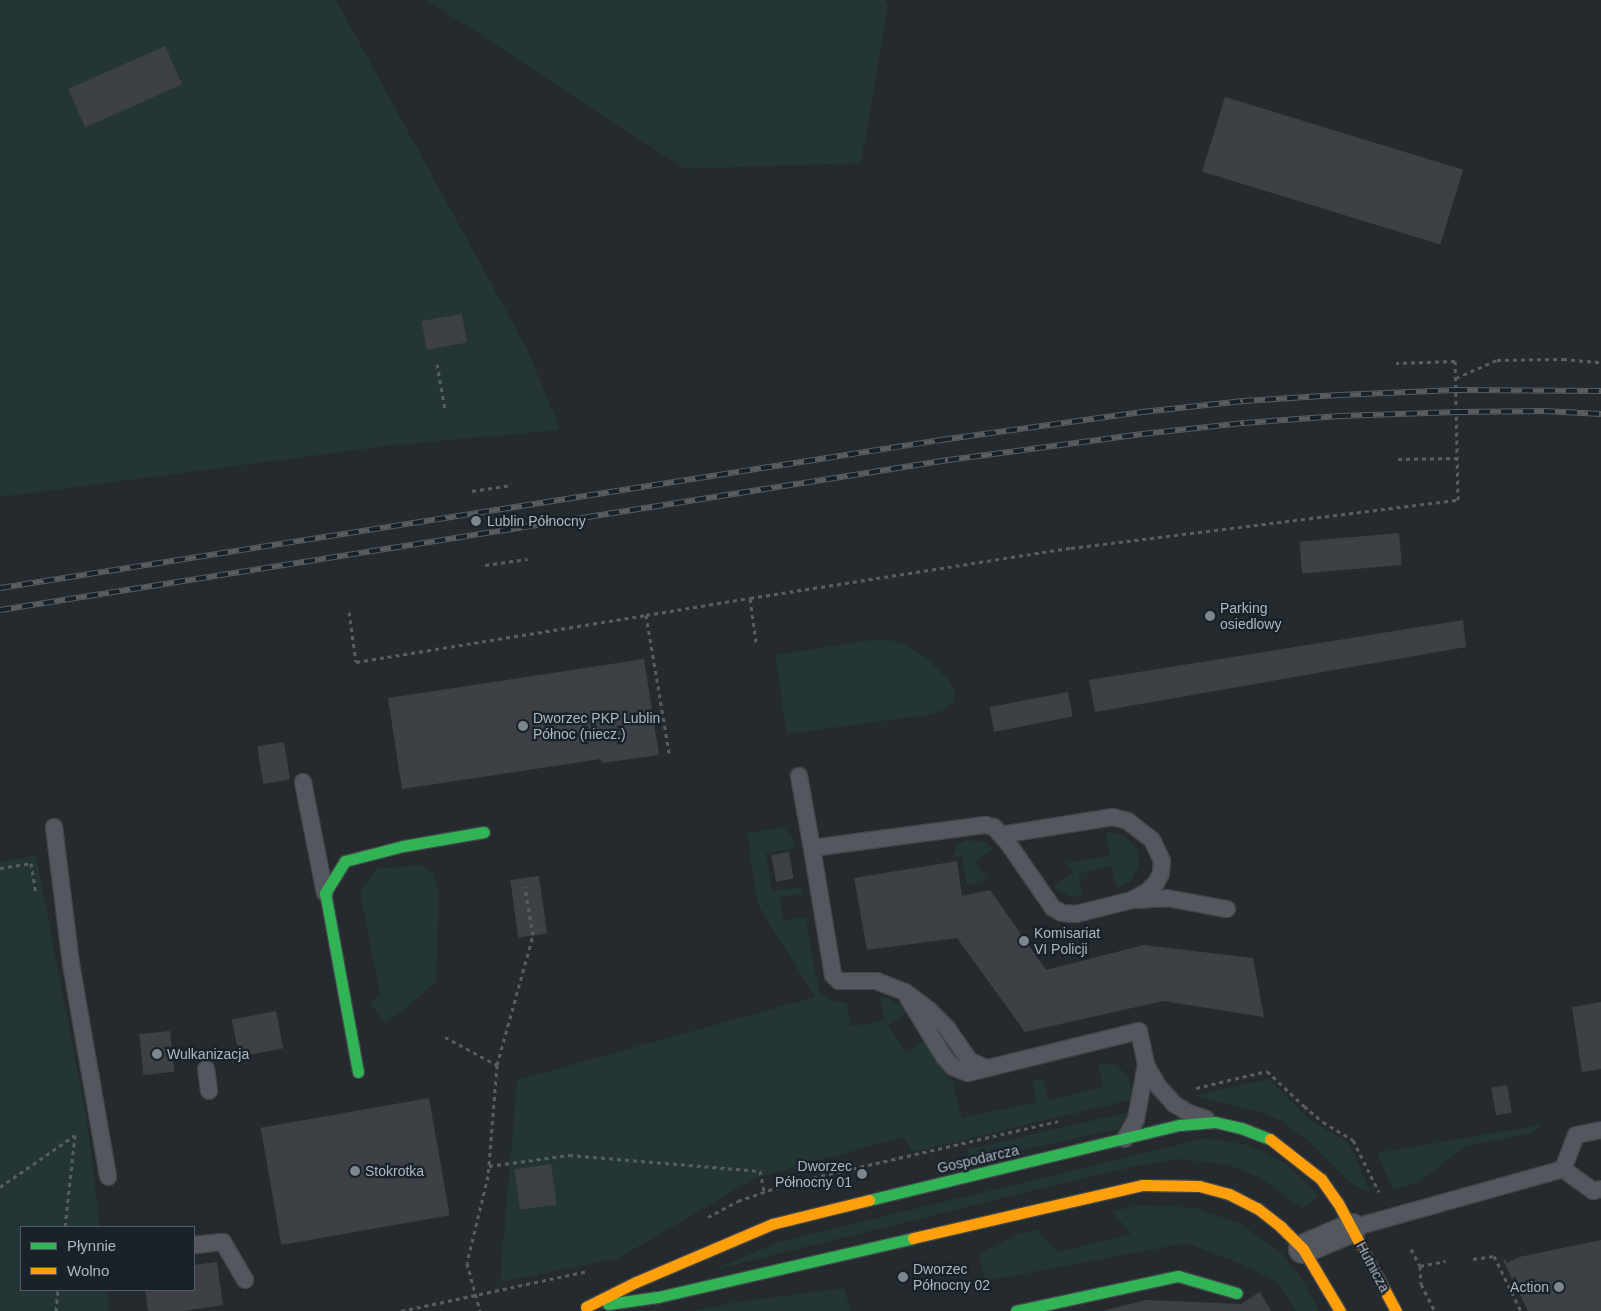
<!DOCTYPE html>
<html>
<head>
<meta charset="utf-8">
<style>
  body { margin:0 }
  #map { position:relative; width:1601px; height:1311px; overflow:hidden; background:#252a2f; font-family:Arial,sans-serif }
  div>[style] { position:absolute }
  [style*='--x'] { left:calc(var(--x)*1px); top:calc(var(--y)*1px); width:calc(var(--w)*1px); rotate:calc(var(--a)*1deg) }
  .green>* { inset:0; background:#233535 }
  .building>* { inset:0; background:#3d4146; transform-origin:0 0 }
  .path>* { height:3px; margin-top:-1.5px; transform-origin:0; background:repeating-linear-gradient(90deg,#585d62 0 4px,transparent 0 8px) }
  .roads { filter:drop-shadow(1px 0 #42464a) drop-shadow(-1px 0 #42464a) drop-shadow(0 1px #42464a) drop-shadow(0 -1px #42464a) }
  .lane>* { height:16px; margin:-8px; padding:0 8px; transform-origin:8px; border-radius:8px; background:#54585e }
  .street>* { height:28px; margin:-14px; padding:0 14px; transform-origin:14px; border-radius:14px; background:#54585e }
  .fast>* { height:11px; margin:-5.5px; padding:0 5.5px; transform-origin:5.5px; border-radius:5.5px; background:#30b455 }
  .slow>* { height:11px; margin:-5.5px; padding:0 5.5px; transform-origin:5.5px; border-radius:5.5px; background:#ff9f0a }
  .rail>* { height:5.5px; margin-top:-2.75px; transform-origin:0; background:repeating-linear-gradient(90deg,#192129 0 11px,#575d61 0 22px); box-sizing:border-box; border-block:1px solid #575d61 }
  .dots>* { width:14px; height:14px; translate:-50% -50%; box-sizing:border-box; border:2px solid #192129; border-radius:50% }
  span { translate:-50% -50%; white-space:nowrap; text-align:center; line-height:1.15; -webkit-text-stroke:4.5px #192129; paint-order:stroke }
  .poi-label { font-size:14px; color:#adb7c2 }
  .left { translate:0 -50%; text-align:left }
  .right { translate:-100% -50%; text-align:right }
  .street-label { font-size:14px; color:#adb7c2 }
  .legend { position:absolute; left:20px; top:1226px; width:175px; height:65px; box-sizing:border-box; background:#192129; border:1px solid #545d66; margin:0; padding:6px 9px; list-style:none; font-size:15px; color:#adb7c2 }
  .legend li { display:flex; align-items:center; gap:10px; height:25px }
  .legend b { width:25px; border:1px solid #545d66 }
</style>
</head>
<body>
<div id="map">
  <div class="green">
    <i style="clip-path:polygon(0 0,336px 0,528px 351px,560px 430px,394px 445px,0 497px)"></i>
    <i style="clip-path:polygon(427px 0,885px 0,888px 5px,861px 163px,685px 169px)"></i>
    <i style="clip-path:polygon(872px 640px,889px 640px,904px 644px,927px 658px,948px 680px,955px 691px,953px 702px,944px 710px,934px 714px,787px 734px,775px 655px)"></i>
    <i style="clip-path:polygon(783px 827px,792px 837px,795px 848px,766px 853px,772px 891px,801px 887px,802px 894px,779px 898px,783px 920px,806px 917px,818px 987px,821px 993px,832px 1001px,847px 1003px,851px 1026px,884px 1021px,880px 998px,890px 999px,903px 1008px,906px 1013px,888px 1025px,906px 1052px,924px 1040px,953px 1084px,962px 1118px,1036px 1102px,1032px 1080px,1043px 1078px,1048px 1100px,1103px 1087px,1098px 1065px,1104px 1064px,1116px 1065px,1128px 1076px,1131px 1087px,1130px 1100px,913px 1152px,903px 1137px,755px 1178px,619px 1258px,500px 1282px,517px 1080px,815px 997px,758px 905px,747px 833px)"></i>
    <i style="clip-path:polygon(1111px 832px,1126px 837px,1136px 848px,1139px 858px,1138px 867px,1131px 881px,1117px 888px,1111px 866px,1079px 874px,1083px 897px,1069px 896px,1056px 889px,1054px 886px,1073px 873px,1066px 863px,1110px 856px,1106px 833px)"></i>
    <i style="clip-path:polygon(967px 840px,985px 842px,993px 849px,975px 862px,987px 879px,967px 885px,962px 856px,952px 857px,958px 844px)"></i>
    <i style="clip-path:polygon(36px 855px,87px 1121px,100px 1227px,21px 1227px,21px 1290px,107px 1290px,109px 1311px,0 1311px,0 856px,1px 862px)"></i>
    <i style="clip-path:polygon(420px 865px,433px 873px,439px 891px,436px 982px,386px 1024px,370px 1003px,380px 995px,360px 892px,376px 869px)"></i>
    <i style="clip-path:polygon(1268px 1079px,1311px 1121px,1348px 1142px,1371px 1193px,1353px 1185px,1311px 1143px,1280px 1120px,1261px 1112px,1194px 1096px)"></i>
    <i style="clip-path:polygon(1129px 1112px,1118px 1129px,1023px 1150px,966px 1156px,969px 1149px)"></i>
    <i style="clip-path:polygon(1541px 1125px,1533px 1133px,1466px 1146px,1418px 1183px,1393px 1190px,1377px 1153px)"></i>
    <i style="clip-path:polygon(1206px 1138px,1247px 1145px,1262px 1151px,1286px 1164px,1320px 1196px,1303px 1208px,1258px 1177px,1229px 1165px,1180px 1159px,1137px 1166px,1051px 1186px,713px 1270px,779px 1242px)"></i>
    <i style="clip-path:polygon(1141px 1205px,1196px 1208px,1241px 1224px,1281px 1253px,1302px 1279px,1319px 1311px,1296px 1311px,1278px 1283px,1244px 1265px,1187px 1243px,985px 1281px,979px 1254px,1017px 1235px,1036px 1229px,1057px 1252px,1131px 1234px,1112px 1211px)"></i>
    <i style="clip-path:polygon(844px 1288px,851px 1311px,693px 1311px,738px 1302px)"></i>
  </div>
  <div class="building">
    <i style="left:165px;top:46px;width:42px;height:106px;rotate:66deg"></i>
    <i style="left:1225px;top:97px;width:249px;height:78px;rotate:17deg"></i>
    <i style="left:462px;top:314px;width:29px;height:41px;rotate:80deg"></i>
    <i style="left:1399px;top:533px;width:32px;height:100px;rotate:85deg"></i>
    <i style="clip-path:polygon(1463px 620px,1466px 647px,1095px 712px,1089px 680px)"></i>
    <i style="clip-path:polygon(644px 659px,659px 755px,602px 763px,601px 759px,402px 789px,388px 698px)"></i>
    <i style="left:1068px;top:692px;width:25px;height:80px;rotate:79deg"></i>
    <i style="left:284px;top:742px;width:38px;height:27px;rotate:81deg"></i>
    <i style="left:789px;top:852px;width:27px;height:18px;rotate:80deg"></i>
    <i style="clip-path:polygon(957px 861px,962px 896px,990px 890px,1046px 970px,1144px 945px,1253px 958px,1264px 1017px,1163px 1001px,1025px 1032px,957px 938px,867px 950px,854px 878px)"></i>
    <i style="left:539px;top:876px;width:58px;height:29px;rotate:82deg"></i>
    <i style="clip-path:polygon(1601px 1002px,1601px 1069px,1582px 1072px,1572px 1007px)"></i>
    <i style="left:276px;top:1011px;width:38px;height:45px;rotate:79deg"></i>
    <i style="left:170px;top:1031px;width:41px;height:31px;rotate:84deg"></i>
    <i style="left:1507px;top:1085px;width:28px;height:16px;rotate:80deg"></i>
    <i style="left:429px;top:1098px;width:119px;height:171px;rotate:80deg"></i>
    <i style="left:551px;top:1164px;width:41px;height:37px;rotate:82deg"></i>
    <i style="clip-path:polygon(1601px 1240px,1601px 1311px,1528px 1311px,1503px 1260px,1505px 1259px,1507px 1263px,1519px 1257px)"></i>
    <i style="clip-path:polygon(217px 1262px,223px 1305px,183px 1311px,148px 1311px,145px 1290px,194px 1290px,194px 1265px)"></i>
    <i style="clip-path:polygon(1260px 1292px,1271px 1311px,1102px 1311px,1146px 1300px,1241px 1304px)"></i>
  </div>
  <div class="path">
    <i style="--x:437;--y:364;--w:47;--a:80.1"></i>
    <i style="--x:1456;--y:378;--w:45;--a:-23.7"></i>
    <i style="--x:1497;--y:360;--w:66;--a:-0.9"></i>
    <i style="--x:1563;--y:359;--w:38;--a:5"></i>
    <i style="--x:1398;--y:459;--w:60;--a:-1"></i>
    <i style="--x:472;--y:491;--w:40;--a:-8.5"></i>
    <i style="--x:485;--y:565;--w:43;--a:-7.9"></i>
    <i style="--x:349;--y:612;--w:50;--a:82"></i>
    <i style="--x:356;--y:662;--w:294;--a:-9.2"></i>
    <i style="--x:646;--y:615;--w:140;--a:80.5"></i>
    <i style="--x:646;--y:615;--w:105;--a:-9.3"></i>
    <i style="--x:756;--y:642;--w:44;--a:-97.8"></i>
    <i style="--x:750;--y:598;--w:325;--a:-8.9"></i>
    <i style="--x:1071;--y:548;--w:390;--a:-7.1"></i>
    <i style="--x:1458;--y:500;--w:139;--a:-91.2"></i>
    <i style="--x:1455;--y:361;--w:59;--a:178.1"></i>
    <i style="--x:0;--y:868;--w:31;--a:-9"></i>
    <i style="--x:31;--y:863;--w:32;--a:81"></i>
    <i style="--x:445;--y:1037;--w:59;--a:28.3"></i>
    <i style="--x:497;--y:1065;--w:111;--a:94.6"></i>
    <i style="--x:488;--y:1176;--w:89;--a:103.6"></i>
    <i style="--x:467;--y:1263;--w:50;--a:74.8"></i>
    <i style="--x:497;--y:1065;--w:135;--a:-74.5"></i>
    <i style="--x:533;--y:935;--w:49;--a:-99.5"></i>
    <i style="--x:1196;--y:1088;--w:73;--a:-13.5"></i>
    <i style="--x:1267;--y:1071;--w:51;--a:43.4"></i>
    <i style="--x:1304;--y:1106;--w:25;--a:40"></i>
    <i style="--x:1323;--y:1122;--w:35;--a:31"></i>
    <i style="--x:1353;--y:1140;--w:58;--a:63.4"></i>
    <i style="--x:489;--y:1166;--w:81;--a:-7.8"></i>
    <i style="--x:569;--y:1155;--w:192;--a:4.8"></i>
    <i style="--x:760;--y:1171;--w:21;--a:79"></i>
    <i style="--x:0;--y:1187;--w:91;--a:-34.7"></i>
    <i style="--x:75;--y:1135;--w:93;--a:96.2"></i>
    <i style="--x:708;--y:1217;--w:34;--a:-28"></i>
    <i style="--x:738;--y:1201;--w:55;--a:-19.1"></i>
    <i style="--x:790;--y:1183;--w:275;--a:-13"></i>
    <i style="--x:1411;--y:1249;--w:19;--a:62"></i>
    <i style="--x:1420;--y:1266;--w:18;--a:87"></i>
    <i style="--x:1421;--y:1284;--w:30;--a:63"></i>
    <i style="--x:1473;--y:1259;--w:21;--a:-8"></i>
    <i style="--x:1494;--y:1256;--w:61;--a:63.9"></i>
    <i style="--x:1420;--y:1266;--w:26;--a:-11"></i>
    <i style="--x:56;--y:1311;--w:21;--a:-85"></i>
    <i style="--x:401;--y:1311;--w:190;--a:-12.1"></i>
  </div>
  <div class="roads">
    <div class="lane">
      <i style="--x:799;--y:776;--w:73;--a:79.8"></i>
      <i style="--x:303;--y:782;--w:113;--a:78.8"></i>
      <i style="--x:54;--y:827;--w:138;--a:82.9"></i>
      <i style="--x:71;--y:964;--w:216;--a:80.1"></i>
      <i style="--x:1134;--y:900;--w:33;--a:-3"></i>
      <i style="--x:1167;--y:898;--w:61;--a:10.4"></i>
      <i style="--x:908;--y:998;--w:69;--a:58.6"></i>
      <i style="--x:944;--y:1057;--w:13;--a:48"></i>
      <i style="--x:953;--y:1067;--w:16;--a:22"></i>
      <i style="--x:968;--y:1073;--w:176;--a:-13.8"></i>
      <i style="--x:1139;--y:1031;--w:35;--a:78"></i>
      <i style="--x:1146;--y:1065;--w:24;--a:60"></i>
      <i style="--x:1158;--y:1086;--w:24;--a:48"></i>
      <i style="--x:1174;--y:1104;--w:17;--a:31"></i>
      <i style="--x:1189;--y:1113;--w:18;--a:19"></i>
      <i style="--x:986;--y:1068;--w:17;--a:-156"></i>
      <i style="--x:970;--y:1061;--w:39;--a:-125"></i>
      <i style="--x:948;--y:1029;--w:27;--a:-135"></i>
      <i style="--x:929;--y:1010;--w:30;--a:-143"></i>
      <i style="--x:905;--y:992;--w:30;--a:-159"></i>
      <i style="--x:877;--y:981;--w:38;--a:180"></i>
      <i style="--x:839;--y:981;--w:8;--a:-135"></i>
      <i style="--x:833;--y:975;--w:129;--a:-99.4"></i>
      <i style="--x:812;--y:848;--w:175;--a:-7.6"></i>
      <i style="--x:985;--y:825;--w:9;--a:13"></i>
      <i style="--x:994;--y:827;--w:21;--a:49"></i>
      <i style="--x:1008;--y:843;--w:79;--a:55.3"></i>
      <i style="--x:1053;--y:908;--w:10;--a:29"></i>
      <i style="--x:1062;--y:913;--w:14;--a:4"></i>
      <i style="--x:1076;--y:914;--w:58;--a:-14"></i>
      <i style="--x:1132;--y:900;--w:18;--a:-29"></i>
      <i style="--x:1148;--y:891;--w:11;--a:-45"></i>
      <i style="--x:1156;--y:883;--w:11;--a:-63"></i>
      <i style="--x:1161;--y:873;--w:12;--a:-85"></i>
      <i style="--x:1162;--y:861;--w:23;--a:-115"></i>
      <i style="--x:1152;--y:840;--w:31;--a:-142"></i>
      <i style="--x:1128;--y:821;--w:16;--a:-165"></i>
      <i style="--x:1113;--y:817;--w:113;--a:170.9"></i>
      <i style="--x:206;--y:1069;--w:22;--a:82"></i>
      <i style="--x:1125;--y:1139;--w:23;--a:-61"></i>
      <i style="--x:1136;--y:1119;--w:55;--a:-79.5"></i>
      <i style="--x:1563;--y:1169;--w:36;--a:-69"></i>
      <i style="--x:1576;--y:1135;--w:25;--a:-11"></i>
      <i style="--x:1352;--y:1228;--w:219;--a:-15.6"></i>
      <i style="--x:1563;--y:1169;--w:37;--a:36"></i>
      <i style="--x:1593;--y:1191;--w:8;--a:-14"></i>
      <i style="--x:194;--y:1245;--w:29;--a:-6"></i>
      <i style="--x:223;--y:1242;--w:44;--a:59.9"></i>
    </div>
    <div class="street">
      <i style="--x:1303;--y:1249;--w:53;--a:-23.2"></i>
    </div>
    <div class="fast">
      <i style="--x:358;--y:1072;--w:182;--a:-100.4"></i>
      <i style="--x:325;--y:893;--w:38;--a:-58"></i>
      <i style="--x:345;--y:861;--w:60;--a:-14.5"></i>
      <i style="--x:403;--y:846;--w:82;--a:-9.8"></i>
      <i style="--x:869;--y:1200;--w:320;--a:-13.6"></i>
      <i style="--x:1180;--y:1125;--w:35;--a:-5"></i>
      <i style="--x:1215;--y:1122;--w:27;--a:13"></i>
      <i style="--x:1241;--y:1128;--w:31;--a:21"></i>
      <i style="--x:608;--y:1304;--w:50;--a:-8"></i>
      <i style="--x:658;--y:1297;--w:262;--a:-13"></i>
      <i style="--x:1016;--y:1311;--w:166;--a:-12.2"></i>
      <i style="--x:1178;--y:1276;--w:61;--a:16.1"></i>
    </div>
    <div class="slow">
      <i style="--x:1270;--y:1139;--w:65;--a:38.1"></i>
      <i style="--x:1321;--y:1179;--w:29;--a:55"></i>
      <i style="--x:1338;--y:1203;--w:123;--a:61.8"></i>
      <i style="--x:913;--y:1238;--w:236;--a:-13"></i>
      <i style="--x:1143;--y:1185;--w:56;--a:1"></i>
      <i style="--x:1199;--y:1186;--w:31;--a:15"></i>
      <i style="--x:1229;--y:1194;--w:31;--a:27"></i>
      <i style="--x:1257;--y:1208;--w:31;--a:38"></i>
      <i style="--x:1281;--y:1227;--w:31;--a:45"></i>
      <i style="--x:1303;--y:1249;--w:72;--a:59.2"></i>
      <i style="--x:586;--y:1307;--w:56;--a:-26.6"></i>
      <i style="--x:636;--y:1282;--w:148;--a:-23.1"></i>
      <i style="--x:772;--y:1224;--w:100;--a:-13.9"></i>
    </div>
  </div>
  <div class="rail">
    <i style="--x:0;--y:588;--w:953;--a:-8.94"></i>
    <i style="--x:941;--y:440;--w:203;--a:-7.9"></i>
    <i style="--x:1142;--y:412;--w:102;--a:-6.2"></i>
    <i style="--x:1243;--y:401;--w:96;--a:-3.6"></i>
    <i style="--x:1339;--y:395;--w:117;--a:-2.4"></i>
    <i style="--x:1456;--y:390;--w:145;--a:0.4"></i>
    <i style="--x:0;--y:610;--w:960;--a:-8.99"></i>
    <i style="--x:948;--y:460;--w:196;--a:-7.6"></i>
    <i style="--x:1142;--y:434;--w:103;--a:-6.2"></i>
    <i style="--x:1244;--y:423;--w:96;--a:-4.2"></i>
    <i style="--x:1340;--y:416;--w:117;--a:-2"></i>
    <i style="--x:1457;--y:412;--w:87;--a:-0.7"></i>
    <i style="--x:1544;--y:411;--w:57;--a:3"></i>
  </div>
  <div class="dots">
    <i style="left:476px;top:521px;background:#7d868f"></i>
    <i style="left:1210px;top:616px;background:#7d868f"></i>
    <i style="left:523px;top:726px;background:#7d868f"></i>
    <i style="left:1024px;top:941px;background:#7d868f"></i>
    <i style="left:157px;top:1054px;background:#7d868f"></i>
    <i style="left:355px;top:1171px;background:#7d868f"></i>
    <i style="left:862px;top:1174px;background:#7d868f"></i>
    <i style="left:903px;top:1277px;background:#7d868f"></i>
    <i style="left:1559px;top:1287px;background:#7d868f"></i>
  </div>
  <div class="poi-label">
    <span class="left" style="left:487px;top:521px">Lublin Północny</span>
    <span class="left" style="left:1220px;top:616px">Parking<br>osiedlowy</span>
    <span class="left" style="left:533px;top:726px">Dworzec PKP Lublin<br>Północ (niecz.)</span>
    <span class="left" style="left:1034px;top:941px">Komisariat<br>VI Policji</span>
    <span class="left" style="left:167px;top:1054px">Wulkanizacja</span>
    <span class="right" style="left:852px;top:1174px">Dworzec<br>Północny 01</span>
    <span class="left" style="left:365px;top:1171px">Stokrotka</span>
    <span class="left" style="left:913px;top:1277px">Dworzec<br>Północny 02</span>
    <span class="right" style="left:1549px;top:1287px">Action</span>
  </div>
  <div class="street-label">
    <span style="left:978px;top:1159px;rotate:-13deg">Gospodarcza</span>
    <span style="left:1373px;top:1267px;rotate:62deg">Hutnicza</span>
  </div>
  <ul class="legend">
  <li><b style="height:6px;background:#30b455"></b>Płynnie</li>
  <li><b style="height:6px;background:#ff9f0a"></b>Wolno</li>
  </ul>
</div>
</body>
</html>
